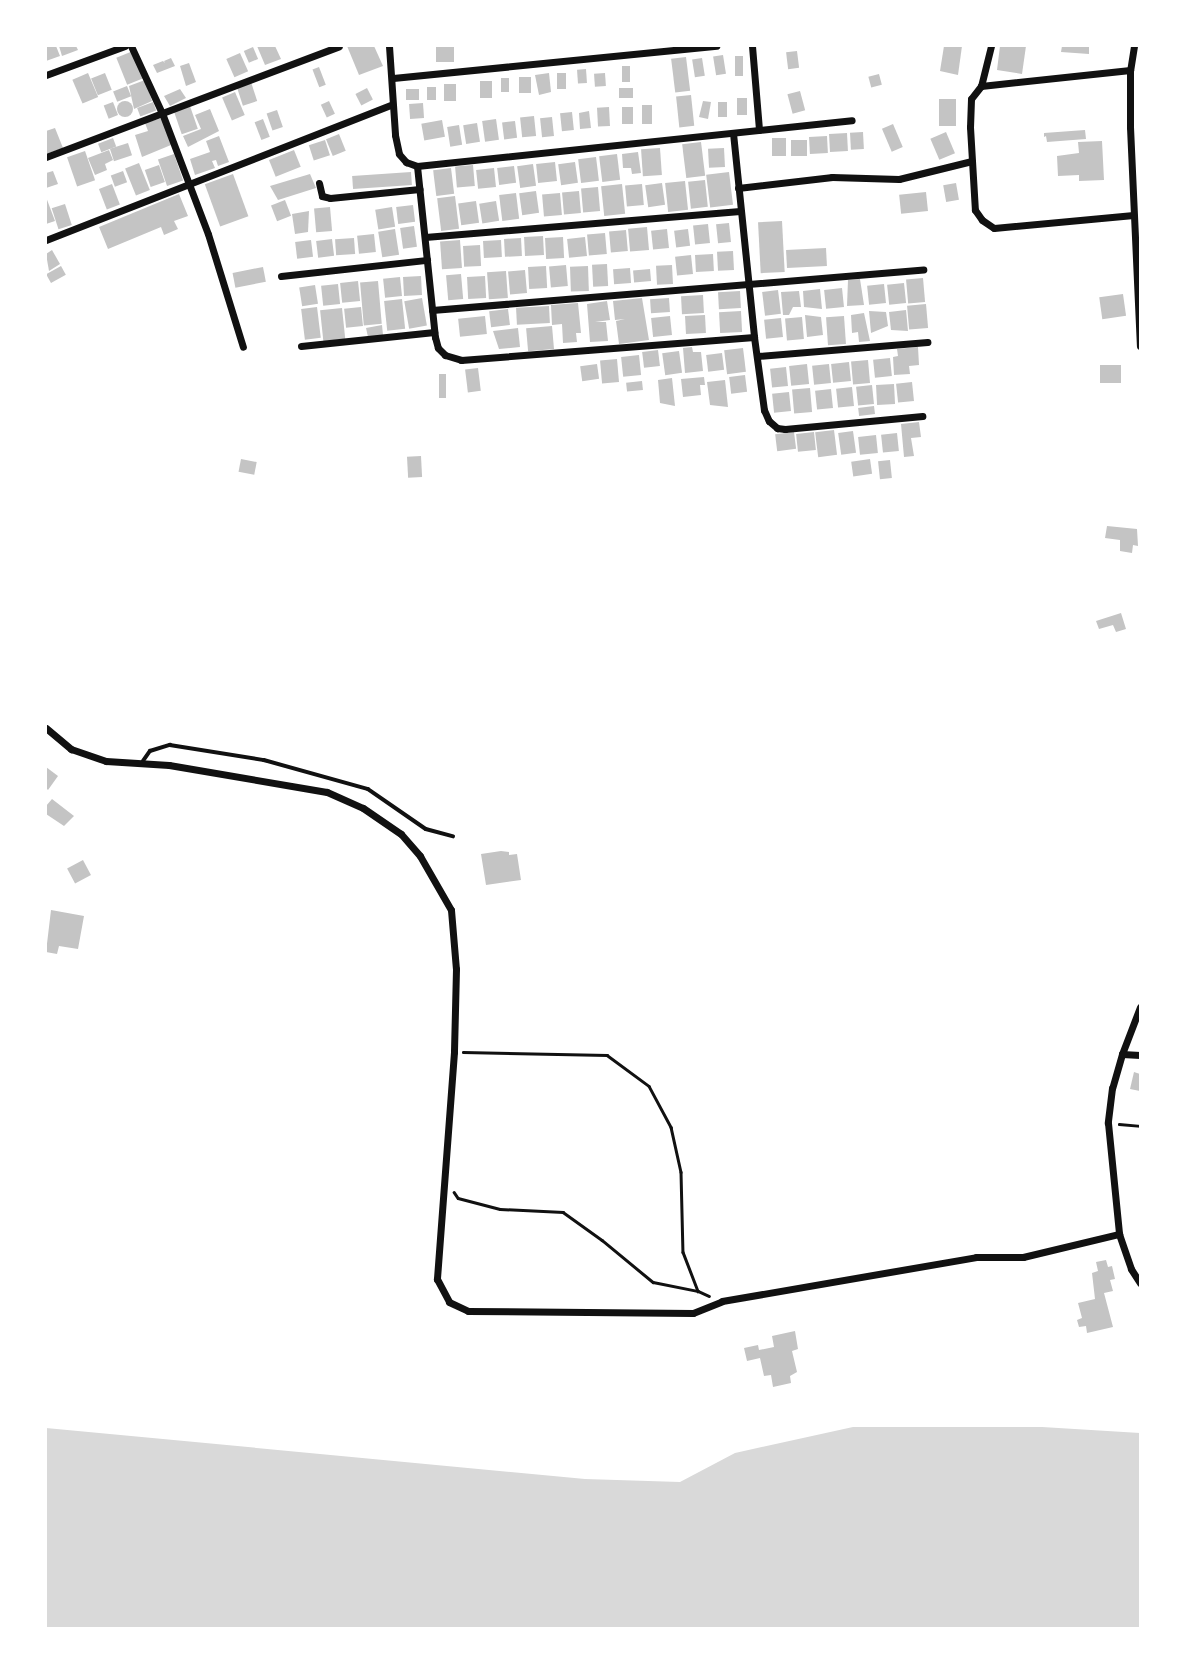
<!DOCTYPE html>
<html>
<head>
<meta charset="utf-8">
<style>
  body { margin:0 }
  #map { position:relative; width:1186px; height:1674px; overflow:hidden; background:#fff; font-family:"Fira Sans Condensed",sans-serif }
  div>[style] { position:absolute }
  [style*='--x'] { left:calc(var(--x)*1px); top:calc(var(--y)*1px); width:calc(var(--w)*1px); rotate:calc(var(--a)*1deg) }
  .water>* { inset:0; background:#d9d9d9 }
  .building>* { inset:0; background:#c4c4c4; transform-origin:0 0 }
  .round { border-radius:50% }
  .path>* { height:2.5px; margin:-1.25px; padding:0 1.25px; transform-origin:1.25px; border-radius:1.25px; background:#111 }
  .service>* { height:3.5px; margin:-1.75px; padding:0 1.75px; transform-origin:1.75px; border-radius:1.75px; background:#111 }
  .minor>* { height:7px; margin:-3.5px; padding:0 3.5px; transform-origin:3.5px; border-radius:3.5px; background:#111 }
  span { translate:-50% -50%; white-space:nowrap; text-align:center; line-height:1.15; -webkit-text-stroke:7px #fff; paint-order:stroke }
  .frame { position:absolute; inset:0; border:47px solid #fff; pointer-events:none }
</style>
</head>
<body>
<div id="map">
  <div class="water">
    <i style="clip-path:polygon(853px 1427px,1042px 1427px,1140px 1433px,1140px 1628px,46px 1628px,46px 1428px,585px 1479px,680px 1482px,735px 1453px)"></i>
  </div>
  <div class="building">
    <i style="clip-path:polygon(46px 46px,56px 46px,60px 56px,46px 61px)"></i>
    <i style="clip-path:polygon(59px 46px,76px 46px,78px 50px,62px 56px)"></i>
    <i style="clip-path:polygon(257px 46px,275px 46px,281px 59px,265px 65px)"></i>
    <i style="clip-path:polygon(347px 46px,374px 46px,383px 66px,359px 75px)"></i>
    <i style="left:436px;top:46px;width:18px;height:16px"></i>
    <i style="clip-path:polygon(944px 46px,962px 46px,958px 75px,940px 71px)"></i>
    <i style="clip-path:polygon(1000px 46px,1026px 46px,1022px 74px,997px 70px)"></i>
    <i style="clip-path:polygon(1062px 46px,1089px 46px,1089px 54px,1061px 52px)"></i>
    <i style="left:253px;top:47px;width:13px;height:10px;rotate:67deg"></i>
    <i style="left:133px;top:51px;width:29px;height:18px;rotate:68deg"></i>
    <i style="left:797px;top:51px;width:17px;height:11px;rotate:83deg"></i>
    <i style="left:240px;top:53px;width:20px;height:15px;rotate:66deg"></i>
    <i style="left:723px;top:55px;width:19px;height:10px;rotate:81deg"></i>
    <i style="left:735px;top:56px;width:8px;height:20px"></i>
    <i style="left:686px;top:57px;width:34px;height:15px;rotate:83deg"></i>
    <i style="clip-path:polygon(171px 58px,175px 66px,157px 73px,153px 65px,163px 61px,165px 63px,164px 61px)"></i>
    <i style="left:702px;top:58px;width:18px;height:10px;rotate:81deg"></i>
    <i style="clip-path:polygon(189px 63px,196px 82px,186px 86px,180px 66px)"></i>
    <i style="left:622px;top:66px;width:8px;height:16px"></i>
    <i style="left:319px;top:67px;width:19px;height:7px;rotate:69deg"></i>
    <i style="left:586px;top:69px;width:14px;height:9px;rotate:86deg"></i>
    <i style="left:88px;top:73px;width:26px;height:17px;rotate:67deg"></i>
    <i style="left:105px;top:73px;width:18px;height:15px;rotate:68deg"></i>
    <i style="clip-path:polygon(549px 73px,551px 92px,539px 95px,535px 75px)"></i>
    <i style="left:557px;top:73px;width:9px;height:16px"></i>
    <i style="left:605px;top:73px;width:13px;height:11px;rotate:86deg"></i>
    <i style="left:879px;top:74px;width:11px;height:11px;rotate:75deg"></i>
    <i style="left:519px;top:77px;width:12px;height:16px"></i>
    <i style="left:501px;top:78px;width:8px;height:14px"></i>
    <i style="clip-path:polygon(145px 80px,152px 101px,134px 109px,129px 86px)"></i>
    <i style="left:480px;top:81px;width:12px;height:17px"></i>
    <i style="left:251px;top:82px;width:20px;height:15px;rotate:72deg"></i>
    <i style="left:444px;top:84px;width:12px;height:17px"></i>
    <i style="left:127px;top:86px;width:11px;height:15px;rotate:68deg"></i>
    <i style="left:427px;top:87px;width:9px;height:13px"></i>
    <i style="left:367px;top:88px;width:13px;height:13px;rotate:63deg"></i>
    <i style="left:633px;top:88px;width:10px;height:14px;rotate:90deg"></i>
    <i style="clip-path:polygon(180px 89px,186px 98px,170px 106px,164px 96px)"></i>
    <i style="left:406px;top:89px;width:13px;height:11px"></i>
    <i style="left:800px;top:91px;width:20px;height:13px;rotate:75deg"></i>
    <i style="left:235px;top:92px;width:25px;height:14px;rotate:67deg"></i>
    <i style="left:691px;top:95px;width:31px;height:15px;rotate:84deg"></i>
    <i style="left:737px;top:98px;width:10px;height:17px"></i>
    <i style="left:939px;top:99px;width:17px;height:27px"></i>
    <i class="round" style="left:117px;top:101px;width:16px;height:16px"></i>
    <i style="left:329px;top:101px;width:14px;height:9px;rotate:65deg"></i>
    <i style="clip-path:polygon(703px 101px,711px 102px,708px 119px,699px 117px)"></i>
    <i style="left:113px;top:102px;width:14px;height:10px;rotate:69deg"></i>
    <i style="left:153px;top:102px;width:9px;height:17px;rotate:69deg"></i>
    <i style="left:718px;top:102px;width:9px;height:15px"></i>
    <i style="left:423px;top:103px;width:15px;height:14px;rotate:86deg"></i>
    <i style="left:642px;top:105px;width:10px;height:19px"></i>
    <i style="left:190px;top:106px;width:24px;height:17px;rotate:71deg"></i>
    <i style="left:609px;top:107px;width:19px;height:12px;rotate:87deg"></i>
    <i style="left:622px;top:107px;width:11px;height:17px"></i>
    <i style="clip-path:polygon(210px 109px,219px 131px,188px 147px,183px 136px,201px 129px,195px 115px)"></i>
    <i style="left:277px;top:110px;width:18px;height:11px;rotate:71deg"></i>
    <i style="clip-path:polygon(589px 111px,591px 128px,580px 129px,579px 113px)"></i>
    <i style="left:572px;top:112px;width:18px;height:12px;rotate:84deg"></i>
    <i style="left:534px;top:116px;width:20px;height:14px;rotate:84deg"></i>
    <i style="left:552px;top:117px;width:19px;height:12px;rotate:84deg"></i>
    <i style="clip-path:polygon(162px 118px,171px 145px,142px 157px,135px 135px,148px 131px,145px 123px)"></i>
    <i style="left:263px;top:119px;width:19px;height:9px;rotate:69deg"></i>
    <i style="left:496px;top:119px;width:21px;height:14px;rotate:82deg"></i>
    <i style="left:442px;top:120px;width:17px;height:21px;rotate:80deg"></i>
    <i style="left:515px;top:121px;width:17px;height:13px;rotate:83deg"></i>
    <i style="left:477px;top:123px;width:19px;height:14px;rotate:81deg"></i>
    <i style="left:893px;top:124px;width:25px;height:12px;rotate:67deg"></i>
    <i style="left:459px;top:125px;width:20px;height:12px;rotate:81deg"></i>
    <i style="clip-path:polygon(55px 128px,63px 148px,46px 154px,46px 131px)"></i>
    <i style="clip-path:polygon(1085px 130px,1086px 139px,1047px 142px,1046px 136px,1044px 137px,1044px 133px)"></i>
    <i style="left:863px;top:132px;width:17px;height:13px;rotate:87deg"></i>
    <i style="left:946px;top:132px;width:23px;height:17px;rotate:67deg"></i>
    <i style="left:847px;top:133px;width:18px;height:18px;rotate:87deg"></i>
    <i style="left:339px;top:134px;width:18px;height:14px;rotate:68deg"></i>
    <i style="clip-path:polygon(219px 136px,229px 162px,218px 166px,216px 160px,212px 161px,215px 168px,195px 175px,190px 159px,210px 152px,206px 141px)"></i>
    <i style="left:827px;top:136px;width:17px;height:18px;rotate:87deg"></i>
    <i style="left:113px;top:138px;width:9px;height:16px;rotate:69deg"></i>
    <i style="left:772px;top:138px;width:14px;height:18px"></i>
    <i style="left:325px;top:140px;width:16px;height:17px;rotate:72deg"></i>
    <i style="left:791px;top:140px;width:16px;height:16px"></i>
    <i style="clip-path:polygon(1102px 141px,1104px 180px,1079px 181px,1079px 175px,1058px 176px,1057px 156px,1079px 153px,1078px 142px)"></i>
    <i style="left:701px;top:142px;width:34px;height:19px;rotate:83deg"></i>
    <i style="left:128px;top:143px;width:13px;height:19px;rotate:72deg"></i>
    <i style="left:660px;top:148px;width:27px;height:19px;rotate:86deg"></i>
    <i style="left:724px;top:148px;width:19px;height:16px;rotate:87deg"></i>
    <i style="clip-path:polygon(109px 150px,113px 160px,105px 164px,107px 170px,95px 175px,88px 158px)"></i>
    <i style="left:294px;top:150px;width:18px;height:27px;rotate:68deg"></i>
    <i style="left:85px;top:151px;width:31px;height:19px;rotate:71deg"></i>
    <i style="clip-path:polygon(638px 152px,641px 173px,632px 174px,631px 168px,623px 168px,622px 154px)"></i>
    <i style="left:174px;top:154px;width:28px;height:17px;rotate:71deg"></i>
    <i style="left:617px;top:154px;width:26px;height:18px;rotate:83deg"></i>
    <i style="left:596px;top:157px;width:24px;height:18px;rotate:83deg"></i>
    <i style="left:555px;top:162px;width:19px;height:19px;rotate:84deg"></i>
    <i style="left:575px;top:162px;width:21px;height:17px;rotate:82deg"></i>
    <i style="left:139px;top:163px;width:29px;height:15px;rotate:68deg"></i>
    <i style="left:533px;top:164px;width:22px;height:16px;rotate:82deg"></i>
    <i style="left:159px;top:165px;width:18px;height:15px;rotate:71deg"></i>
    <i style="left:473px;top:165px;width:21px;height:18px;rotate:85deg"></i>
    <i style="left:514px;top:166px;width:17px;height:17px;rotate:83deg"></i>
    <i style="left:451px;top:168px;width:26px;height:18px;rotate:83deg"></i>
    <i style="left:494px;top:168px;width:19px;height:18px;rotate:84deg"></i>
    <i style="clip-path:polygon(53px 171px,58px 184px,46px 188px,46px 173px)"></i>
    <i style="left:123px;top:171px;width:12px;height:13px;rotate:70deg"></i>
    <i style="left:411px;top:172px;width:13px;height:59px;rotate:86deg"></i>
    <i style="left:729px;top:172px;width:33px;height:23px;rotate:83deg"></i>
    <i style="left:233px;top:174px;width:45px;height:30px;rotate:70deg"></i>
    <i style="clip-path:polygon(310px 174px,316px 188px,278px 200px,270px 186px)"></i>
    <i style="left:705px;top:180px;width:27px;height:17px;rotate:84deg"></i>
    <i style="left:685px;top:181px;width:29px;height:20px;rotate:84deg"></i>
    <i style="left:662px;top:183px;width:22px;height:17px;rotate:82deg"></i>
    <i style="left:956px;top:183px;width:17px;height:13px;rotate:80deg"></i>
    <i style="left:112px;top:184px;width:22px;height:14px;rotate:69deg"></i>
    <i style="left:622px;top:184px;width:30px;height:21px;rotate:84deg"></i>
    <i style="left:642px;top:184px;width:21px;height:17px;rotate:85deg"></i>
    <i style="left:598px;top:187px;width:24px;height:17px;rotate:85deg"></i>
    <i style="left:536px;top:191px;width:22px;height:17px;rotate:82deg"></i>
    <i style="left:579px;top:191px;width:22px;height:17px;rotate:85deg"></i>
    <i style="left:926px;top:192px;width:19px;height:27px;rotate:84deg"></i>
    <i style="left:516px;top:193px;width:26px;height:17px;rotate:83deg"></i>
    <i style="left:560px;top:193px;width:22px;height:18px;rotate:85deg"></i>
    <i style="clip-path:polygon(179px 194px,188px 216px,174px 221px,178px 229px,164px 235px,161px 227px,108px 249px,99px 227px)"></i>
    <i style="left:455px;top:196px;width:33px;height:18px;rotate:83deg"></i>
    <i style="clip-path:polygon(46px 197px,55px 221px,46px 224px)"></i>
    <i style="left:285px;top:200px;width:17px;height:15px;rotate:69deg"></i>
    <i style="left:476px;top:201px;width:22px;height:18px;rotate:82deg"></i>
    <i style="left:496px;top:201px;width:20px;height:17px;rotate:81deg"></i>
    <i style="left:65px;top:204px;width:22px;height:14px;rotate:72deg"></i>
    <i style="left:413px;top:205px;width:17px;height:17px;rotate:83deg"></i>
    <i style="left:330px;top:207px;width:24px;height:16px;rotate:85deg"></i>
    <i style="left:392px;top:207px;width:20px;height:17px;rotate:81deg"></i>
    <i style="clip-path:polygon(309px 211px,308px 232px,295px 234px,292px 214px)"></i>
    <i style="left:782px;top:221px;width:51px;height:24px;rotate:87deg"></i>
    <i style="left:729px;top:223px;width:19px;height:13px;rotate:84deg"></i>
    <i style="left:708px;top:224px;width:19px;height:15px;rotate:84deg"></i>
    <i style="left:414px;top:226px;width:21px;height:14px;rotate:82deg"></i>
    <i style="left:647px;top:227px;width:23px;height:19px;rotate:85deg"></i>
    <i style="left:395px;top:229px;width:26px;height:17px;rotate:81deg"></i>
    <i style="left:667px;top:229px;width:19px;height:16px;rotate:84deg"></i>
    <i style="left:688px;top:229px;width:17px;height:14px;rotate:83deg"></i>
    <i style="left:626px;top:230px;width:21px;height:17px;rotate:85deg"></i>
    <i style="left:605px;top:233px;width:21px;height:18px;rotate:85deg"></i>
    <i style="left:374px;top:234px;width:18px;height:17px;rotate:84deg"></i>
    <i style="left:543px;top:236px;width:19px;height:19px;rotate:87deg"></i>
    <i style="left:563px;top:237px;width:21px;height:18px;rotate:87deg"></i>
    <i style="left:585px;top:237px;width:19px;height:18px;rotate:84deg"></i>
    <i style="left:354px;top:238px;width:16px;height:19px;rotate:86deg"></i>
    <i style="left:521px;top:238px;width:18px;height:17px;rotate:87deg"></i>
    <i style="left:332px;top:239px;width:17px;height:16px;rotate:83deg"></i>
    <i style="left:311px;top:240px;width:17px;height:16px;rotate:83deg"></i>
    <i style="left:460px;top:240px;width:28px;height:20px;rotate:86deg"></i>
    <i style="left:501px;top:240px;width:17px;height:18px;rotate:87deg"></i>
    <i style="left:480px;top:245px;width:21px;height:17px;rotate:87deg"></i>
    <i style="left:826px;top:248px;width:18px;height:40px;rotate:87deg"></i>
    <i style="clip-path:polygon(52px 250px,60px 264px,49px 271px,46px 254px)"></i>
    <i style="left:733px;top:251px;width:19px;height:16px;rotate:87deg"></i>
    <i style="left:713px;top:254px;width:17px;height:18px;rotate:87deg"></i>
    <i style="left:691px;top:255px;width:19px;height:16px;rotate:84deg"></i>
    <i style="left:607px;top:264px;width:22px;height:15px;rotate:87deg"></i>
    <i style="left:566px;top:265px;width:21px;height:17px;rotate:85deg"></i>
    <i style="left:672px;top:265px;width:19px;height:16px;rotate:87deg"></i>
    <i style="left:61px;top:266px;width:10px;height:17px;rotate:61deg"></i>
    <i style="left:546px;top:266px;width:22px;height:18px;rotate:87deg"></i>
    <i style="left:588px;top:266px;width:25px;height:18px;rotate:88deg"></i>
    <i style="left:263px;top:267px;width:15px;height:31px;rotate:79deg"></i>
    <i style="left:630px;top:268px;width:15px;height:17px;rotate:86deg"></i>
    <i style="left:650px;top:269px;width:12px;height:17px;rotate:85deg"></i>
    <i style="left:525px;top:270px;width:23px;height:17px;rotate:85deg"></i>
    <i style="left:506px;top:271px;width:27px;height:19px;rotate:86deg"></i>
    <i style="left:461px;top:274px;width:25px;height:15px;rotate:85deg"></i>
    <i style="left:421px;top:276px;width:19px;height:18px;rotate:87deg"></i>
    <i style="left:485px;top:276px;width:22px;height:18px;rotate:87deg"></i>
    <i style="left:400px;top:277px;width:19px;height:17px;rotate:84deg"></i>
    <i style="left:923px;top:278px;width:24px;height:17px;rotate:85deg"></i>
    <i style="clip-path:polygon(860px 279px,864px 305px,847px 306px,848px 280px)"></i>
    <i style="left:358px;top:281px;width:20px;height:18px;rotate:84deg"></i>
    <i style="left:378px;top:281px;width:43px;height:18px;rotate:85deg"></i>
    <i style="left:904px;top:283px;width:20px;height:17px;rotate:84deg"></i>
    <i style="left:338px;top:284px;width:20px;height:17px;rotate:84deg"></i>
    <i style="left:884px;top:284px;width:19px;height:17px;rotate:84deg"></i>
    <i style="left:315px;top:285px;width:19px;height:16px;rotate:81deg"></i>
    <i style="left:842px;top:288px;width:19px;height:18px;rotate:84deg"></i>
    <i style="clip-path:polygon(820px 289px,822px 309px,804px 307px,803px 291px)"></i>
    <i style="left:778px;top:290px;width:24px;height:16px;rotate:83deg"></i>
    <i style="left:740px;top:291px;width:17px;height:22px;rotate:87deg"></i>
    <i style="clip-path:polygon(799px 291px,801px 307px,793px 307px,789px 315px,783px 315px,781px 292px)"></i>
    <i style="left:1123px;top:294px;width:22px;height:24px;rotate:82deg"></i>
    <i style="left:703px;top:295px;width:18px;height:22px;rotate:87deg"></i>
    <i style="left:422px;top:298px;width:28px;height:18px;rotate:80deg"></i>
    <i style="clip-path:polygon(642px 298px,649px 340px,619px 344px,616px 321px,625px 319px,615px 320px,613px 301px)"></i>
    <i style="left:669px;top:298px;width:14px;height:19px;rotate:86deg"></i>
    <i style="left:402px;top:299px;width:30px;height:18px;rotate:84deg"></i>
    <i style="clip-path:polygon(607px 301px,610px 320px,595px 322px,606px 322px,608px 341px,590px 342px,587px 304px)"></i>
    <i style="clip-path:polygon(578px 303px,581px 333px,576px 333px,577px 342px,563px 343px,562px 324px,552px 325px,551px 305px)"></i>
    <i style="left:926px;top:304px;width:24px;height:19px;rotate:85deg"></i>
    <i style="left:549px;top:306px;width:17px;height:33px;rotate:87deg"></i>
    <i style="left:317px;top:307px;width:31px;height:16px;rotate:83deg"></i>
    <i style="left:361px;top:307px;width:19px;height:17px;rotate:84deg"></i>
    <i style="left:342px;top:308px;width:31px;height:22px;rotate:84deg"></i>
    <i style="left:508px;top:309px;width:16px;height:19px;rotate:83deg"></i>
    <i style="clip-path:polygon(906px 310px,908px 331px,891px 330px,889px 312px)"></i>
    <i style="left:741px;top:311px;width:21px;height:22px;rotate:87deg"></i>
    <i style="clip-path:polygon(869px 311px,886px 312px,888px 326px,871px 333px)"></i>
    <i style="clip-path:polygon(864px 313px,870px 341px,859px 342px,858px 332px,852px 333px,851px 315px)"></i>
    <i style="left:705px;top:315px;width:18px;height:20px;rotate:87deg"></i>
    <i style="clip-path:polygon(805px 315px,821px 317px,823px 335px,807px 337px)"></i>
    <i style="left:485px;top:316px;width:18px;height:27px;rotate:84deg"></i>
    <i style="left:670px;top:316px;width:19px;height:19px;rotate:84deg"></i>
    <i style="left:844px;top:316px;width:28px;height:18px;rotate:86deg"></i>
    <i style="left:802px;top:317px;width:22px;height:17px;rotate:85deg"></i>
    <i style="left:781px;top:318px;width:19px;height:17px;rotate:84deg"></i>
    <i style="clip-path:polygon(382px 325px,383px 335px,368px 337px,366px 328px)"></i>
    <i style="left:552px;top:326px;width:23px;height:26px;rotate:85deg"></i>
    <i style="clip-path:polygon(518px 328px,520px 347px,499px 349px,493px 331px)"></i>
    <i style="clip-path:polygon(692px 347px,693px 352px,701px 352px,703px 371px,685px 373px,683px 348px)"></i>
    <i style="clip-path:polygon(918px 347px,919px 365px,909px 366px,910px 374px,894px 375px,893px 357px,898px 356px,897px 349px)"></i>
    <i style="left:743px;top:348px;width:24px;height:19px;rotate:83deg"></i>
    <i style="left:658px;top:350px;width:16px;height:16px;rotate:83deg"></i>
    <i style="left:679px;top:351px;width:22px;height:17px;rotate:82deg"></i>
    <i style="left:722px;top:353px;width:17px;height:16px;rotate:83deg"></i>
    <i style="left:639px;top:355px;width:20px;height:18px;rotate:84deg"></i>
    <i style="left:890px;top:358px;width:18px;height:17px;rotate:84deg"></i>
    <i style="left:617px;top:359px;width:23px;height:17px;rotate:85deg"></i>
    <i style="left:868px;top:360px;width:23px;height:17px;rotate:85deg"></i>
    <i style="left:849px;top:362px;width:19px;height:18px;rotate:84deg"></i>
    <i style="left:597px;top:364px;width:15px;height:17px;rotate:82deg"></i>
    <i style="left:807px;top:364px;width:20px;height:18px;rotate:84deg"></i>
    <i style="left:829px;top:364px;width:19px;height:17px;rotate:84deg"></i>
    <i style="left:1100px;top:365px;width:21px;height:18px"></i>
    <i style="left:786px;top:367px;width:19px;height:16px;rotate:84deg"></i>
    <i style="left:478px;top:368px;width:23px;height:13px;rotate:83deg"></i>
    <i style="left:439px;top:374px;width:7px;height:24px"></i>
    <i style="left:745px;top:375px;width:17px;height:16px;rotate:83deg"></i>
    <i style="clip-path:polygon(704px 377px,705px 385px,700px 385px,701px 395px,683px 397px,681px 379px)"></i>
    <i style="clip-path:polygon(672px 378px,675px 406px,660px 403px,658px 380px)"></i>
    <i style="clip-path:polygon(725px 380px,728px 407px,710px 405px,707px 382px)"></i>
    <i style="left:642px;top:381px;width:9px;height:16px;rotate:84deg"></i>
    <i style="left:912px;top:382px;width:19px;height:16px;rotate:84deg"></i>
    <i style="left:894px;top:384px;width:20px;height:18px;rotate:87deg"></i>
    <i style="left:872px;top:385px;width:19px;height:16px;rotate:84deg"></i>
    <i style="left:852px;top:387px;width:19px;height:16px;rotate:84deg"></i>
    <i style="left:810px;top:388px;width:24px;height:18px;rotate:85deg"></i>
    <i style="left:831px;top:389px;width:19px;height:16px;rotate:84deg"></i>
    <i style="left:789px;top:392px;width:19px;height:17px;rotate:84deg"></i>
    <i style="left:874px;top:406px;width:8px;height:16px;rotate:83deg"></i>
    <i style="clip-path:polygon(919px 422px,921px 437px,911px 438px,914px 456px,904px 457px,901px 424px)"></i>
    <i style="left:834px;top:430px;width:25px;height:19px;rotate:83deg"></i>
    <i style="left:853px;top:431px;width:22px;height:15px;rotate:82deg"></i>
    <i style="left:794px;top:432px;width:17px;height:19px;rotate:83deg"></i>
    <i style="left:814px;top:432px;width:18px;height:18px;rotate:84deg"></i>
    <i style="left:897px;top:433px;width:18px;height:16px;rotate:84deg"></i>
    <i style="left:876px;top:435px;width:18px;height:18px;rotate:84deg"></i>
    <i style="left:421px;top:456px;width:21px;height:14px;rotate:87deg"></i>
    <i style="left:241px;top:459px;width:16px;height:13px;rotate:11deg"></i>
    <i style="left:870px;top:459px;width:15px;height:19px;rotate:82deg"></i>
    <i style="left:890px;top:460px;width:18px;height:12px;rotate:84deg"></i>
    <i style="clip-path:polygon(1107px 526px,1137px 529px,1138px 546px,1133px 545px,1132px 553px,1120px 551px,1120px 540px,1105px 538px)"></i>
    <i style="clip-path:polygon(1121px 613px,1126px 629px,1116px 632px,1113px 625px,1099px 629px,1096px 621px)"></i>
    <i style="clip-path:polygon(46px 767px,58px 776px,48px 790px,46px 788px)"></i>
    <i style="clip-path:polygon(52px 799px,74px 816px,64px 826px,46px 814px,46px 806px)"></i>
    <i style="clip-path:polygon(501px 851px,509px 852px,509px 855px,517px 854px,521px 880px,486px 885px,481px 854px)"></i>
    <i style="left:83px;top:860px;width:17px;height:18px;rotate:62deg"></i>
    <i style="clip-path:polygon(51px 910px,84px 916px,78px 949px,59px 946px,57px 954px,46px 952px)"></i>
    <i style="clip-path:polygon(1134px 1072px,1140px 1074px,1140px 1091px,1130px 1089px)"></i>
    <i style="clip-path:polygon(1106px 1260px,1108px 1267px,1112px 1266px,1115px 1279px,1110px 1280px,1113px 1291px,1104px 1293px,1113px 1327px,1087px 1333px,1086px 1326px,1079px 1327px,1077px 1320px,1082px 1318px,1078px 1303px,1095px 1299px,1092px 1273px,1098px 1271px,1096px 1262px)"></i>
    <i style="clip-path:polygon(795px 1331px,798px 1349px,792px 1351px,797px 1372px,790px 1376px,791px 1383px,773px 1387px,771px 1375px,764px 1376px,760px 1358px,747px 1361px,744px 1348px,758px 1345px,759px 1350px,774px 1347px,772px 1336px)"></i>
  </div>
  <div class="path">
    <i style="--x:463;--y:1052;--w:144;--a:1.2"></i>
    <i style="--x:607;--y:1055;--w:52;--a:36.4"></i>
    <i style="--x:649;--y:1086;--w:47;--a:61.8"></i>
    <i style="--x:671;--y:1127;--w:46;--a:77.5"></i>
    <i style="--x:681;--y:1172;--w:80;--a:88.6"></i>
    <i style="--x:683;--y:1252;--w:42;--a:69"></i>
    <i style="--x:698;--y:1291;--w:12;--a:24"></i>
    <i style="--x:1119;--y:1124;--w:21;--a:5"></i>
    <i style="--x:454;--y:1192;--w:7;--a:56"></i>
    <i style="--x:458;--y:1198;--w:43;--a:14.7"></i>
    <i style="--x:500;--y:1209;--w:63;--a:2.7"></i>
    <i style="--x:563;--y:1212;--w:48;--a:35.7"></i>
    <i style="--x:602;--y:1240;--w:66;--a:39.5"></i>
    <i style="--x:653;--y:1282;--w:46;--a:11.3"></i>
  </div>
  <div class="service">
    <i style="--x:143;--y:761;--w:12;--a:-55"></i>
    <i style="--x:150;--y:751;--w:21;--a:-17"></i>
    <i style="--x:170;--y:745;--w:95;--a:9.1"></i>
    <i style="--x:264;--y:760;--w:108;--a:15.6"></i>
    <i style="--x:368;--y:789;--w:70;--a:34.6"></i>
    <i style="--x:426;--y:829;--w:28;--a:15"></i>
  </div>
  <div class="minor">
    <i style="--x:131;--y:46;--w:74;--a:65.2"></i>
    <i style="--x:162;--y:113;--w:129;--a:69.2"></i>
    <i style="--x:208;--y:234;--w:118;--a:72.8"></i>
    <i style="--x:389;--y:46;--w:89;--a:86.1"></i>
    <i style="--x:395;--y:135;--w:19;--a:78"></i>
    <i style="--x:399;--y:154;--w:11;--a:49"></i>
    <i style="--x:406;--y:162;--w:12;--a:20"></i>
    <i style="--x:417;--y:166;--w:437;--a:-6"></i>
    <i style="--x:752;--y:46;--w:84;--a:85.2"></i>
    <i style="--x:991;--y:46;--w:41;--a:104"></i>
    <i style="--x:981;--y:86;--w:16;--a:128"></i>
    <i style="--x:971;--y:99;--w:28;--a:92"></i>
    <i style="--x:970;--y:127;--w:83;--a:86.6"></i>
    <i style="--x:975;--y:210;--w:12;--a:55"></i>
    <i style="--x:982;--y:220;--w:14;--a:34"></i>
    <i style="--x:994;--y:228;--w:140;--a:-5.3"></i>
    <i style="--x:1134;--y:46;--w:24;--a:99"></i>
    <i style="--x:1130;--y:70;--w:57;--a:90"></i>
    <i style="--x:1130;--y:127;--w:219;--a:87.4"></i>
    <i style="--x:46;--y:75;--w:84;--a:-20.2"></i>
    <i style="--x:393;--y:78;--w:325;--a:-5.7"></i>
    <i style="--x:981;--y:86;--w:150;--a:-6.1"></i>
    <i style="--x:733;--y:133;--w:205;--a:84.1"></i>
    <i style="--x:754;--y:337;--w:74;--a:82.2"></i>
    <i style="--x:764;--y:410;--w:12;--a:66"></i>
    <i style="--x:769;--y:421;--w:11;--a:41"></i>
    <i style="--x:777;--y:428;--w:8;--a:7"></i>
    <i style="--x:785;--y:429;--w:138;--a:-5.4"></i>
    <i style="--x:46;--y:157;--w:313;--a:-20.7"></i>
    <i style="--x:417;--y:166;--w:172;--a:84"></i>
    <i style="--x:435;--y:337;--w:11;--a:75"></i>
    <i style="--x:438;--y:348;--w:10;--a:45"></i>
    <i style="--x:445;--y:355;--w:17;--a:17"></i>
    <i style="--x:461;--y:360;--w:294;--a:-4.5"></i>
    <i style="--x:319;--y:183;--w:13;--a:77"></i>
    <i style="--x:322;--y:196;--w:8;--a:14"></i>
    <i style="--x:330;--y:198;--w:90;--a:-5.7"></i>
    <i style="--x:738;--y:188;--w:95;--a:-6.7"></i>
    <i style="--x:832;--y:177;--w:67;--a:1.7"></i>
    <i style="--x:899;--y:179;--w:75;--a:-13.9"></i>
    <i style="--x:425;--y:237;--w:316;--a:-4.7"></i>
    <i style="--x:46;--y:240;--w:370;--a:-21.4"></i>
    <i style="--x:281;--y:276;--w:147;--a:-6.3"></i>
    <i style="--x:432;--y:310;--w:493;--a:-4.7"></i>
    <i style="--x:301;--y:346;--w:134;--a:-6"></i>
    <i style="--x:758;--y:356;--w:170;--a:-4.7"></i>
    <i style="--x:46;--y:728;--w:33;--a:40"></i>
    <i style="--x:71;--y:749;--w:37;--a:19"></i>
    <i style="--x:106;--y:761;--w:63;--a:3.6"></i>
    <i style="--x:169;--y:765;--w:160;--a:9.7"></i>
    <i style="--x:327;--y:792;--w:39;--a:24"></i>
    <i style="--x:363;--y:808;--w:46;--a:34.4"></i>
    <i style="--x:401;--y:834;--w:29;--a:49"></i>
    <i style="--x:420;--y:856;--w:62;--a:60.1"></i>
    <i style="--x:451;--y:910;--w:59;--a:85.2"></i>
    <i style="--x:456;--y:969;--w:83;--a:91.4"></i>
    <i style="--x:454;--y:1052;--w:228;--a:94.3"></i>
    <i style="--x:437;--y:1279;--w:26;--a:62"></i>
    <i style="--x:449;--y:1302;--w:21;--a:25"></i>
    <i style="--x:468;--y:1311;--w:225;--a:0.5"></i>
    <i style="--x:693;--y:1313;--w:31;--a:-22"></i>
    <i style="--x:722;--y:1301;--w:258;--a:-9.8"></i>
    <i style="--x:976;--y:1257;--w:47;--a:0"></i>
    <i style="--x:1023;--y:1257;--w:99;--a:-13.5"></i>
    <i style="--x:1140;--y:1007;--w:50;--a:111"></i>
    <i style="--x:1122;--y:1054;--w:35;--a:106"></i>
    <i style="--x:1112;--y:1088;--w:35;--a:97"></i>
    <i style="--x:1108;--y:1123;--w:112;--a:84.3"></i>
    <i style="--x:1119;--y:1234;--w:37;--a:71"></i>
    <i style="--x:1131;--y:1269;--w:17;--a:57"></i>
    <i style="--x:1122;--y:1054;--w:18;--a:3"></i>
  </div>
  <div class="frame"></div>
</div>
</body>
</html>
